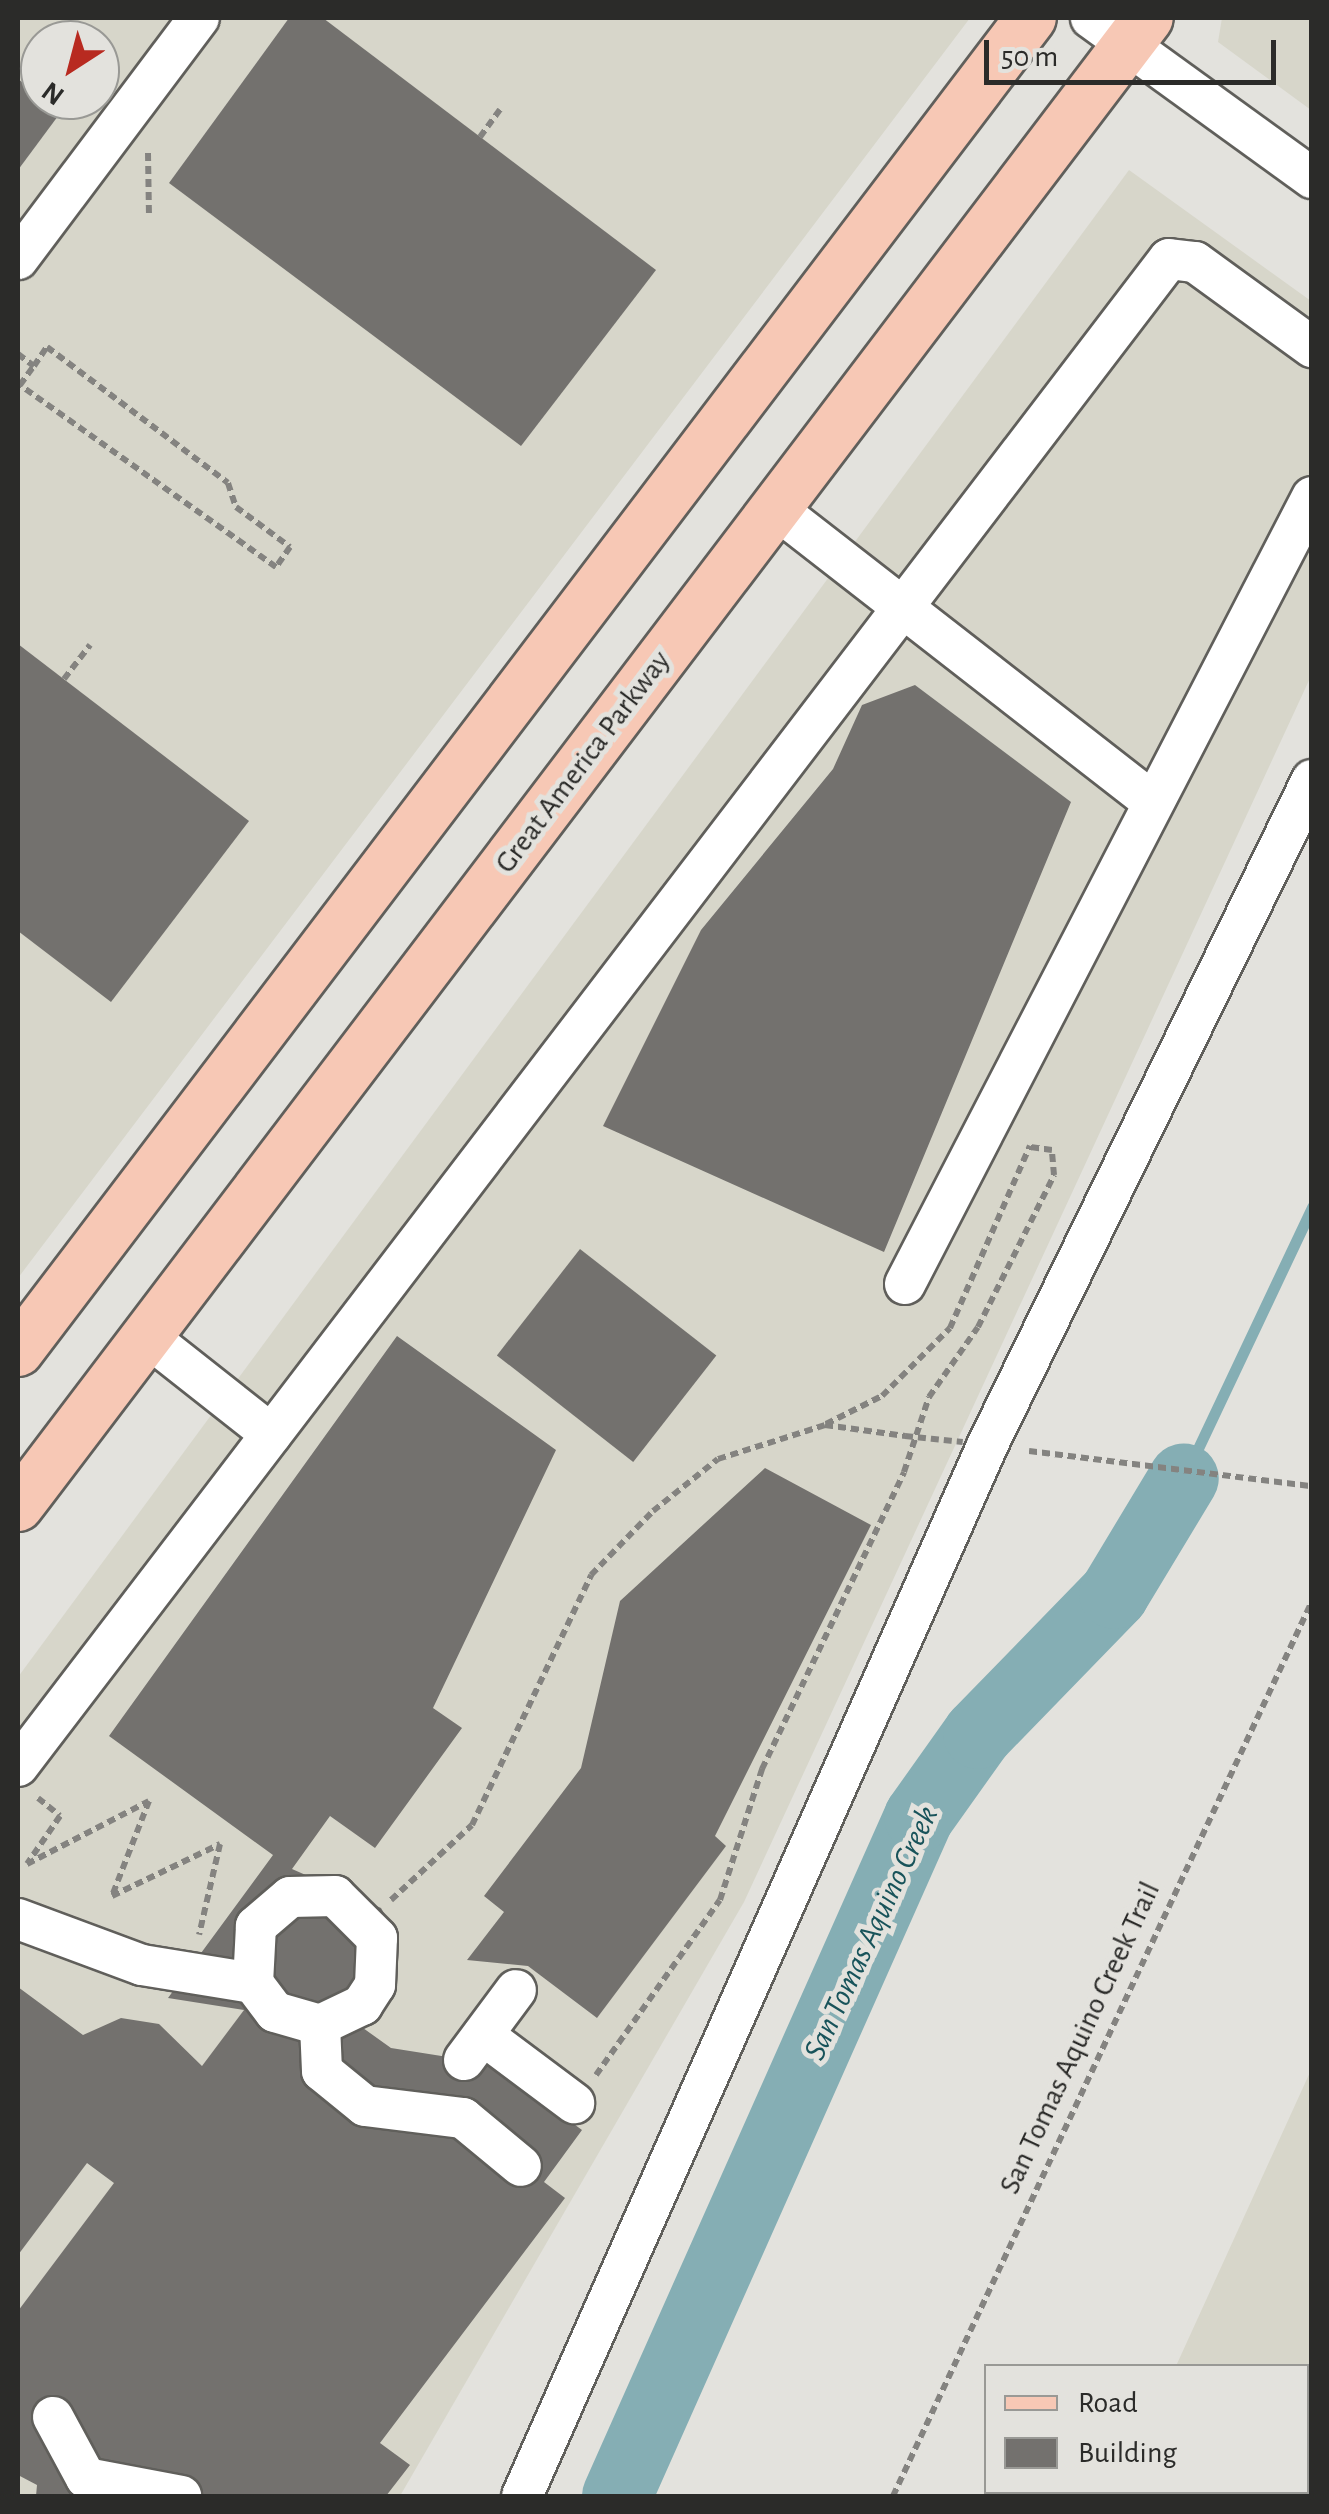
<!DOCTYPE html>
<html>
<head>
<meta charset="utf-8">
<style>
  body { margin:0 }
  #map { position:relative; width:1329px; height:2514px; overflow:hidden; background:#e3e2dd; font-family:"Alegreya Sans",sans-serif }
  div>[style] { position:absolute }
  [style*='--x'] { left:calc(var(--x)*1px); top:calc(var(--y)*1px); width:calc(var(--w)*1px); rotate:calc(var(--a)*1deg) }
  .built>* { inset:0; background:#d7d6ca }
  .stream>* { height:11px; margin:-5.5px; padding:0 5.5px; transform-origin:5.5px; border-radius:5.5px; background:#85aeb4 }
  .river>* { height:70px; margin:-35px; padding:0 35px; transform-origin:35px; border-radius:35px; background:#85aeb4 }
  .building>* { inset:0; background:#73716e; transform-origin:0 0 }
  .path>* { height:6px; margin-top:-3px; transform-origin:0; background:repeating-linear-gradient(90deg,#848380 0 8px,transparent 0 13px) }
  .roads { filter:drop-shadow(2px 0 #605f5b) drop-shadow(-2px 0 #605f5b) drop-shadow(0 2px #605f5b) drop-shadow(0 -2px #605f5b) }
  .minor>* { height:40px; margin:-20px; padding:0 20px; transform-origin:20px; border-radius:20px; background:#fff }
  .major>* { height:50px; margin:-25px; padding:0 25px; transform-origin:25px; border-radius:25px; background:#f7c8b5 }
  .path-bridge>* { height:6px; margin-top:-3px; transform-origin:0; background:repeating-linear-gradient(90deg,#848380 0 8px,transparent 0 13px) }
  span { translate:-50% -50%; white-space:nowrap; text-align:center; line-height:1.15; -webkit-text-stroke:10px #e3e2dd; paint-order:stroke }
  .street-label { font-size:30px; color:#2b2b29 }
  .water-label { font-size:32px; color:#18535a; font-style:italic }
  .frame { position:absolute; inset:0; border:20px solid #2b2b29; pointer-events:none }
  .legend { position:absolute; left:984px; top:2364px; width:325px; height:130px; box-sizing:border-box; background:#e3e2dd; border:2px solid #999995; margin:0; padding:12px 18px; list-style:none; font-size:30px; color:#2b2b29 }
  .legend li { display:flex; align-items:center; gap:20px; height:50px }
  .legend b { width:50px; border:2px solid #999995 }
  .north { position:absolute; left:20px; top:20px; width:100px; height:100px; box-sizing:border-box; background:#e3e2dd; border:2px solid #999995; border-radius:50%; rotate:216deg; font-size:28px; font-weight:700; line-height:40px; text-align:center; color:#2b2b29 }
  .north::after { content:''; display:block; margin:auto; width:35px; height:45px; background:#b82a20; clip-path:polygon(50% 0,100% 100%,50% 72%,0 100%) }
  .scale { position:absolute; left:984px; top:40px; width:292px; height:45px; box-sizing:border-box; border:5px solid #2b2b29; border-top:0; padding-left:12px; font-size:30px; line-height:35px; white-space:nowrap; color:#2b2b29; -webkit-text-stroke:8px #e3e2dd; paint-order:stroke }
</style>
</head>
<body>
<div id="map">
  <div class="built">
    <i style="clip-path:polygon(evenodd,18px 18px,970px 18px,18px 1278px,18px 18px,40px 40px,100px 40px,100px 100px,40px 100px,40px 40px)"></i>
    <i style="clip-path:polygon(1222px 18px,1311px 18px,1311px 110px,1218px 42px)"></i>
    <i style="clip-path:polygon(1129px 170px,1311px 301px,1311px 676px,744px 1902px,400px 2496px,18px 2496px,18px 1677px)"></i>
    <i style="clip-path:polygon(1311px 2070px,1311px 2496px,1116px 2496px,1306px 2492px,1306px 2366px,1176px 2366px)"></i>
  </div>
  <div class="stream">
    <i style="--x:1184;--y:1478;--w:300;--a:-64.7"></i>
  </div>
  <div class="river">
    <i style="--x:617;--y:2496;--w:743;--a:-66.02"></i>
    <i style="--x:919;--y:1817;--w:102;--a:-54.6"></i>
    <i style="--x:978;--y:1734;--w:195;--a:-45.8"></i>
    <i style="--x:1114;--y:1594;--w:135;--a:-58.9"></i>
  </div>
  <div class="building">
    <i style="clip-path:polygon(289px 18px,323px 18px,656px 270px,521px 446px,169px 183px)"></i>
    <i style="clip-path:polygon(18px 79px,61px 112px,18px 170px)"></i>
    <i style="clip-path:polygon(18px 644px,249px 821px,111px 1002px,18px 931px)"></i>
    <i style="clip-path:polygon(915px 685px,1071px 802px,884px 1252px,603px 1126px,701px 930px,833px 769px,862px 705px)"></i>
    <i style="left:580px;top:1249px;width:173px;height:135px;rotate:38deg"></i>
    <i style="clip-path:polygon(397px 1336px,556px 1450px,433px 1708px,462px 1728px,375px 1848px,330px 1816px,292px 1869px,381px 1908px,396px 1934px,394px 1986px,363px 2028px,391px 2048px,492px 2064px,582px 2130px,544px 2182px,565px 2198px,380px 2443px,410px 2465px,386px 2496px,36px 2496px,37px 2485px,18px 2475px,18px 2311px,114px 2183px,87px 2163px,18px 2255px,18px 1987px,83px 2035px,121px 2018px,159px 2024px,202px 2066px,244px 2010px,168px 1998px,273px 1855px,109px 1736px)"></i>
    <i style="clip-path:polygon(765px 1468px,871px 1525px,715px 1836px,726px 1846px,597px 2018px,528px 1966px,467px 1960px,504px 1912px,484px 1896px,581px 1768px,620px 1601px)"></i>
  </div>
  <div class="path">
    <i style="--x:480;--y:137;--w:34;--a:-54"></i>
    <i style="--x:148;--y:153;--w:64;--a:89.1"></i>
    <i style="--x:18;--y:354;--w:20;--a:37"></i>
    <i style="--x:34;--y:366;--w:23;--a:-56"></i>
    <i style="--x:47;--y:347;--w:226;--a:36.9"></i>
    <i style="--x:228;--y:483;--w:25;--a:72"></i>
    <i style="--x:236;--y:507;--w:67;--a:36.5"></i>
    <i style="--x:290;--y:547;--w:24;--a:125"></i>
    <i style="--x:276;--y:567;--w:314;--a:-144.6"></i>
    <i style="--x:20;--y:385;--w:24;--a:-54"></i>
    <i style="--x:64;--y:679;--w:43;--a:-52.6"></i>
    <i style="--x:826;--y:1424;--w:63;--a:-26.6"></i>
    <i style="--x:882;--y:1396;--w:96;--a:-45"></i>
    <i style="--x:950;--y:1328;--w:199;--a:-66.3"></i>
    <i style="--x:1029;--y:1451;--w:285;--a:7.1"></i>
    <i style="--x:38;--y:1798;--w:28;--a:39"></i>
    <i style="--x:60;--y:1816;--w:58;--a:124.5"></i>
    <i style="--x:27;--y:1864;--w:137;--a:-27.3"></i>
    <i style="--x:149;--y:1801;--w:102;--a:111.3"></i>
    <i style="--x:112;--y:1896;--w:120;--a:-25.7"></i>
    <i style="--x:220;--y:1844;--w:93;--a:103"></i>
    <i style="--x:391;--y:1900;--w:110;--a:-42.8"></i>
    <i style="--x:472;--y:1825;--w:277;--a:-64.5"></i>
    <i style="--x:591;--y:1575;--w:89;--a:-45.9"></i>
    <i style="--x:653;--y:1511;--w:83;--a:-38.7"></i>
    <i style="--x:718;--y:1459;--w:112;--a:-17.6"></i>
    <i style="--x:825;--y:1425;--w:81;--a:7.8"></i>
    <i style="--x:596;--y:2075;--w:214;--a:-54.7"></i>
    <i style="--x:720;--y:1900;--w:138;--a:-72.2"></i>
    <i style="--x:762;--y:1769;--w:329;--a:-64.4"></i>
    <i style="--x:904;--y:1472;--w:79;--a:-71.6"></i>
    <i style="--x:929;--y:1397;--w:85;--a:-55"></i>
    <i style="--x:978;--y:1327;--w:170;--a:-63.4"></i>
    <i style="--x:1054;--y:1175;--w:25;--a:-95"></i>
    <i style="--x:1052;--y:1150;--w:22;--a:-172"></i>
    <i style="--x:893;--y:2496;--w:988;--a:-64.91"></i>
  </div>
  <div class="roads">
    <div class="minor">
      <i style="--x:1091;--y:18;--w:273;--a:35.9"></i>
      <i style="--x:18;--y:259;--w:301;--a:-53.1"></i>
      <i style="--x:775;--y:508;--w:477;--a:37.9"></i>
      <i style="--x:905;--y:1284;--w:886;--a:-62.65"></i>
      <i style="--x:148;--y:1337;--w:157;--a:38.3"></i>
      <i style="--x:18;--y:1766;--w:1896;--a:-52.63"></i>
      <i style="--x:1169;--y:259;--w:26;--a:7"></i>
      <i style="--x:1195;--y:262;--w:145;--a:36"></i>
      <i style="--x:18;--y:1919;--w:132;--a:20.4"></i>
      <i style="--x:142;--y:1965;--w:112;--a:9.2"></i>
      <i style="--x:253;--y:1983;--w:36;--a:53"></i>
      <i style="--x:275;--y:2012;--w:47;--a:16.1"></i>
      <i style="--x:320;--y:2025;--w:47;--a:-25.5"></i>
      <i style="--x:362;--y:2005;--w:24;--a:-57"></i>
      <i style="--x:375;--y:1985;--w:47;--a:-87.6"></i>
      <i style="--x:377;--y:1938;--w:59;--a:-135"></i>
      <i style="--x:335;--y:1896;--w:45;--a:178.7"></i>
      <i style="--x:290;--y:1897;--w:45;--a:139.5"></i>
      <i style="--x:256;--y:1926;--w:57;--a:93"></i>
      <i style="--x:320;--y:2025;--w:46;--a:87.5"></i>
      <i style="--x:322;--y:2071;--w:55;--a:39.1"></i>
      <i style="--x:365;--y:2106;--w:99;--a:7"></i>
      <i style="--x:463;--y:2118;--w:75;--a:39.6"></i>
      <i style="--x:483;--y:2035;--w:114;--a:36.8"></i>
      <i style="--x:464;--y:2060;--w:87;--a:-53.4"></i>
      <i style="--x:53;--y:2417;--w:69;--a:61.6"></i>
      <i style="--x:86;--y:2478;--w:97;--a:10.7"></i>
      <i style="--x:522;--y:2496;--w:1148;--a:-66.11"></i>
      <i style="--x:987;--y:1446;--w:741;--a:-63.99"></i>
    </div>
    <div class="major">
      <i style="--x:18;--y:1351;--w:1674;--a:-52.77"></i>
      <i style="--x:18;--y:1506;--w:1868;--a:-52.79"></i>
    </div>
  </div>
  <div class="path-bridge">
    <i style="--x:905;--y:1436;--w:58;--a:5.9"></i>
  </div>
  <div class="street-label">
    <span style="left:583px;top:762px;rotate:-53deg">Great America Parkway</span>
    <span style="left:1080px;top:2038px;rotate:-65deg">San Tomas Aquino Creek Trail</span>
  </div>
  <div class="water-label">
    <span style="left:871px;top:1933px;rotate:-65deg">San Tomas Aquino Creek</span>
  </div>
  <div class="frame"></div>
  <ul class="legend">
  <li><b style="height:12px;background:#f7c8b5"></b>Road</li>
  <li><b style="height:28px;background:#73716e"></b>Building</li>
  </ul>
  <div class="north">N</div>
  <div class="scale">50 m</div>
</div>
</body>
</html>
